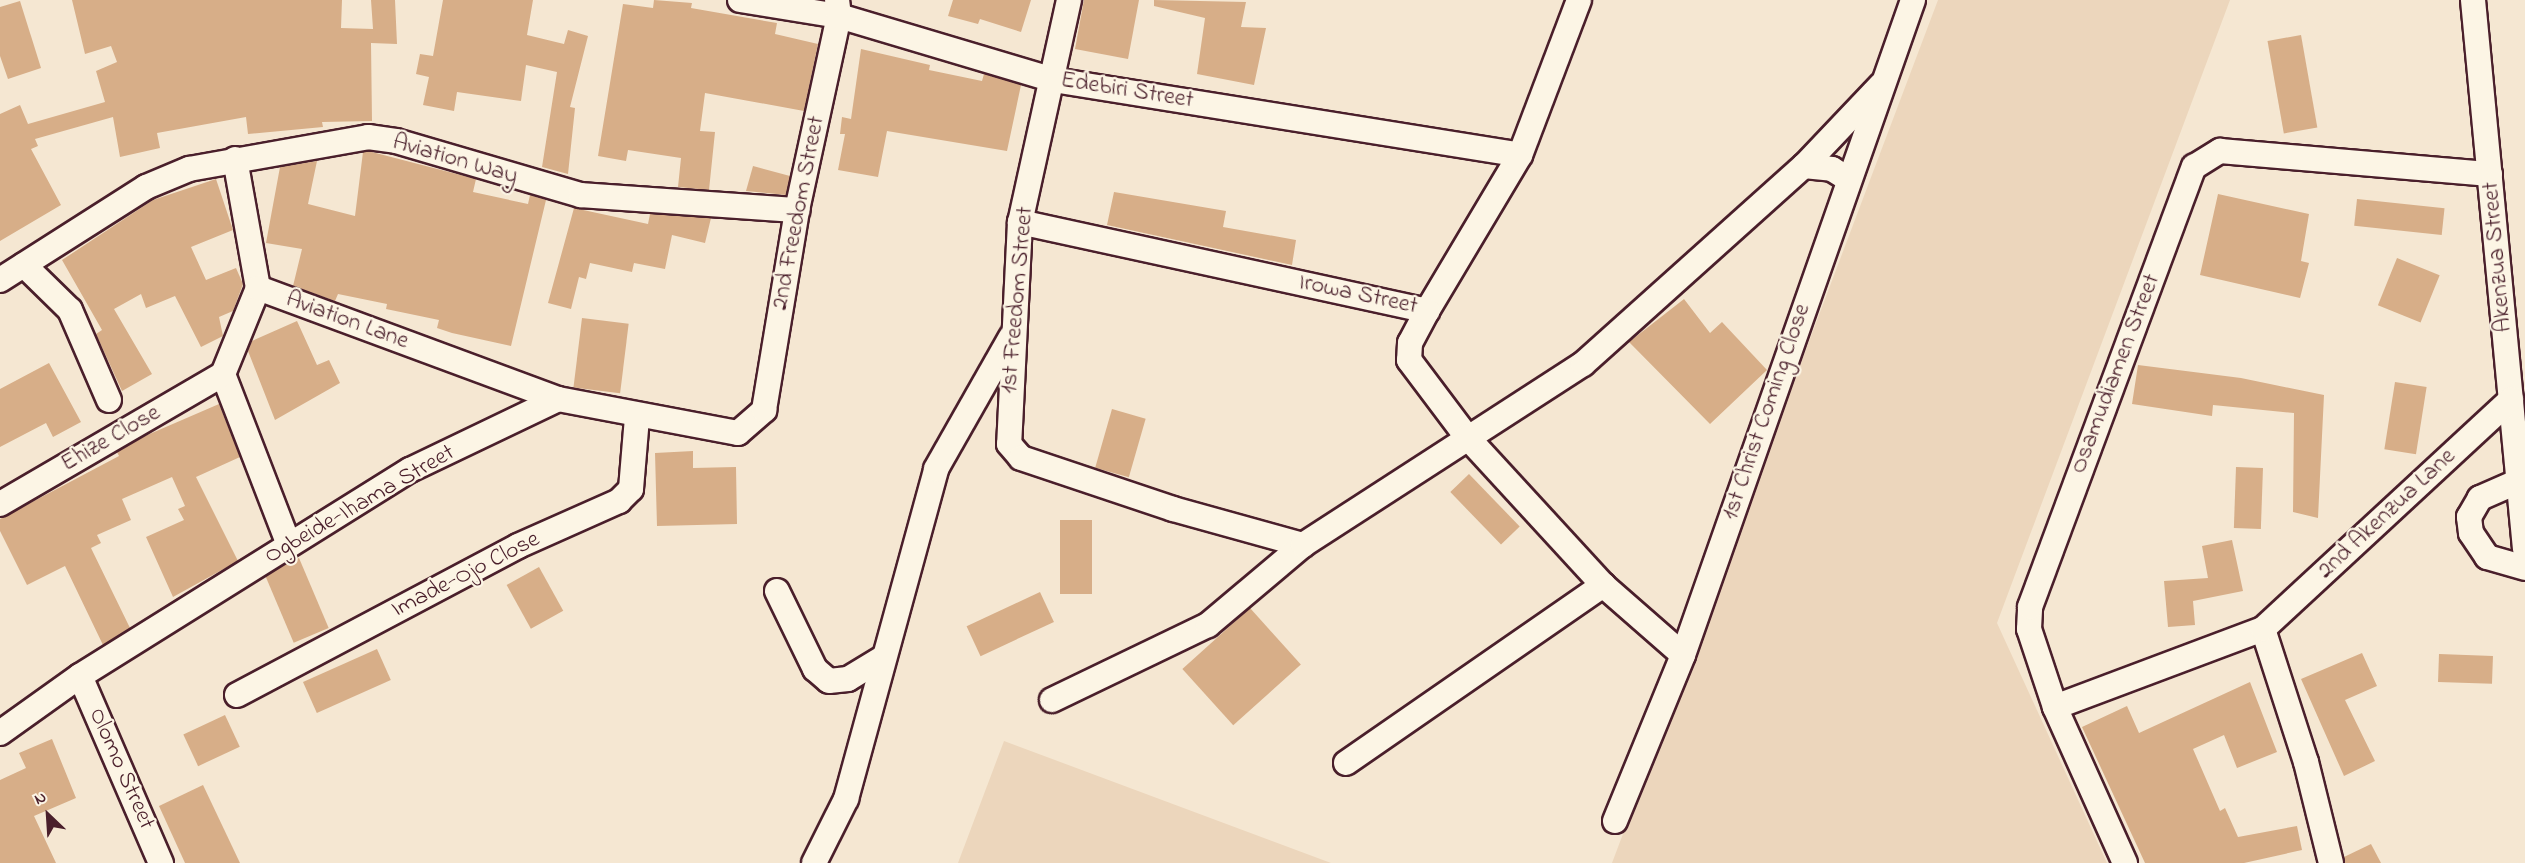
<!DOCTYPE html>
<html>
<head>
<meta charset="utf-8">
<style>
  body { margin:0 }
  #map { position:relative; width:2525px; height:863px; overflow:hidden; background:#f5e7d2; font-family:"Indie Flower",sans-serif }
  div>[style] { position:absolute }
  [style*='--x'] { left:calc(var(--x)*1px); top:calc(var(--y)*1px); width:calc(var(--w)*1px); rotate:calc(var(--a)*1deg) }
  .built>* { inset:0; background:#ecd6bc }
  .building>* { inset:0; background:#d7ae88; transform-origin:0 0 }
  .roads { filter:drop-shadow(2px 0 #4a1f2b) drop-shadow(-2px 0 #4a1f2b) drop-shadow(0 2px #4a1f2b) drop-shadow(0 -2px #4a1f2b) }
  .minor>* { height:24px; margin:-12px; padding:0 12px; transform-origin:12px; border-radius:12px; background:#fcf5e5 }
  span { translate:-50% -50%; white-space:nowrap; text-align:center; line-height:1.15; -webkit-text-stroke:4.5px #fcf5e5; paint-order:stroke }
  .street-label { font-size:24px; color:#4a1f2b }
  .north { position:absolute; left:18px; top:785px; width:60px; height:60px; -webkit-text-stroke:4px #fcf5e5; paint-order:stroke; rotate:335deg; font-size:16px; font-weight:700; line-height:24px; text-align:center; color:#4a1f2b }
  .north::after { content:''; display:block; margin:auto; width:21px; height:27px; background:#4a1f2b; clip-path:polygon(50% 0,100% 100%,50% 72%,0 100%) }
</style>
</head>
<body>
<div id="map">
  <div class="built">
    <i style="clip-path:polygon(1938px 0,2230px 0,1997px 623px,2107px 863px,1612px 863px)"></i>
    <i style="clip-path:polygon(1004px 741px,1331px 863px,958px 863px)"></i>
  </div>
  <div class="building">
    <i style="clip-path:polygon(72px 0,342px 0,341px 28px,373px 29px,371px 0,395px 0,397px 44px,371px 43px,372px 121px,322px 122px,323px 127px,248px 134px,246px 117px,157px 133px,160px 148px,120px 157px,113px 117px,35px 139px,38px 146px,31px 149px,61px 205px,0 241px,0 114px,20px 105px,28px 124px,105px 102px,96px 71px,117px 62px,111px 46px,85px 54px)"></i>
    <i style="clip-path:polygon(443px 0,533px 0,527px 35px,564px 44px,568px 30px,588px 36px,570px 107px,575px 108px,568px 174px,542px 167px,557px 72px,526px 65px,521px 101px,457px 92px,454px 111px,423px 105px,429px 77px,416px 74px,420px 54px,433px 56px)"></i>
    <i style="clip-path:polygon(654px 0,692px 3px,691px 8px,777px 23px,775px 34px,818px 44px,804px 111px,705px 93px,700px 131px,715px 132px,709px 190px,678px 187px,681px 158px,628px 150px,626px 161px,598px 156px,623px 4px,653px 8px)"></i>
    <i style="clip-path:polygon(953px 0,1031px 0,1021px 32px,980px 19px,978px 24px,948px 16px)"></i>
    <i style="clip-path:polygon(1084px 0,1139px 0,1128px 59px,1075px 49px)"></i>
    <i style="clip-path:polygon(1154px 0,1246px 2px,1241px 27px,1266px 28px,1254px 85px,1197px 74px,1205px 18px,1154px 6px)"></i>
    <i style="clip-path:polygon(20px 1px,41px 68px,8px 79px,0 56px,0 7px)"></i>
    <i style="left:2301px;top:35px;width:94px;height:34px;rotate:80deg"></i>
    <i style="clip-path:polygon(861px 49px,930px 65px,929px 70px,982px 81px,984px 74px,1021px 85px,1007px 151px,887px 131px,878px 177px,838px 170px,845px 134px,840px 134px,842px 117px,851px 119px)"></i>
    <i style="clip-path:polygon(368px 151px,476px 179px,473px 192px,528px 204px,530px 195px,546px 200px,511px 346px,452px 333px,437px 328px,439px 320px,386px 309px,387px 304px,338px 294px,335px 301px,293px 286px,302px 249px,266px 243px,280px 167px,317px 161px,308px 204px,355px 216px,363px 152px)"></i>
    <i style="clip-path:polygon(753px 166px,790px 176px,786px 195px,746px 191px)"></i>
    <i style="clip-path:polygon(216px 179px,233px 230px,191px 247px,206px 280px,236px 268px,243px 284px,233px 311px,219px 317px,223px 336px,201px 347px,175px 296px,146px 308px,141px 294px,114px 309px,152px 374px,122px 391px,96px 334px,102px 330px,62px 260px,153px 200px)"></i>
    <i style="clip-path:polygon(1114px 192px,1226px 211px,1223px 227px,1296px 240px,1292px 265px,1107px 225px)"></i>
    <i style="clip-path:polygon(2218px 194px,2309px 214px,2301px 261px,2309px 263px,2300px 298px,2200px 275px)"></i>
    <i style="left:2357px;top:199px;width:88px;height:27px;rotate:6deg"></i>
    <i style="clip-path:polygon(574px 208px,648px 224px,650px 214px,711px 218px,705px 243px,672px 235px,665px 269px,634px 263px,632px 272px,590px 263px,586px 279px,579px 277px,571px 309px,548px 303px)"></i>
    <i style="left:2397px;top:258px;width:46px;height:51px;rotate:22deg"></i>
    <i style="clip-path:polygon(1684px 299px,1710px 333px,1722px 322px,1767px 370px,1710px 424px,1629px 342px)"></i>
    <i style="left:582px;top:318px;width:47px;height:70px;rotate:7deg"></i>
    <i style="clip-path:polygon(297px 321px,317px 365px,329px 360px,340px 383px,275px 420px,248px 351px,252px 341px)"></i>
    <i style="clip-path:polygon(49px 363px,81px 422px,53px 437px,46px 423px,0 447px,0 389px)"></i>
    <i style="clip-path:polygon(2138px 365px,2241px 378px,2324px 395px,2318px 518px,2293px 512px,2294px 413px,2213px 405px,2212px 416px,2132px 404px)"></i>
    <i style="left:2395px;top:382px;width:32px;height:68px;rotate:9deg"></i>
    <i style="clip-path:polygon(219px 404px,240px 457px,196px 477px,238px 561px,173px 597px,146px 537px,184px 520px,178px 509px,185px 506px,172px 477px,122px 499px,131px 520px,97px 535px,101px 543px,91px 548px,130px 628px,103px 645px,65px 566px,27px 585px,0 531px,0 519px,119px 456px,117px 452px,145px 436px)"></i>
    <i style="left:1112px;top:409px;width:35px;height:61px;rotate:16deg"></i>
    <i style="clip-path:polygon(693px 451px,693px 468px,736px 467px,737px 524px,657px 526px,655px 453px)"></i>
    <i style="left:2236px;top:467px;width:27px;height:61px;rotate:2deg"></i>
    <i style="left:1469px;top:474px;width:73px;height:26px;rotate:46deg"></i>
    <i style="left:1060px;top:520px;width:32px;height:74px"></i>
    <i style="clip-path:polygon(2232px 540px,2243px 591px,2193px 601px,2195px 625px,2168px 627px,2164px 581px,2208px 578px,2202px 546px)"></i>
    <i style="left:299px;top:558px;width:76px;height:38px;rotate:67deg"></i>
    <i style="left:539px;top:567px;width:50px;height:37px;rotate:61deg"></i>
    <i style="left:1040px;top:592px;width:33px;height:81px;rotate:65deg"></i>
    <i style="left:1250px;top:608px;width:76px;height:91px;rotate:48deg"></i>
    <i style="left:377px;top:649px;width:34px;height:81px;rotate:66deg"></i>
    <i style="clip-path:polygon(2362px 653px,2377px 686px,2345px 700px,2375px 761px,2344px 776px,2301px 679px)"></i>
    <i style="left:2439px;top:654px;width:54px;height:28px;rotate:2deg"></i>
    <i style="clip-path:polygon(2250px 682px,2277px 752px,2237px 768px,2224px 735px,2193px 749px,2220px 811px,2225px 808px,2238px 837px,2297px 826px,2302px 850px,2244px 863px,2145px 863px,2082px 727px,2127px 706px,2139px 733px)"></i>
    <i style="left:225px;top:715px;width:35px;height:46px;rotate:65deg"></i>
    <i style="clip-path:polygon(52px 739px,76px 798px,34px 816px,56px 863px,0 863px,0 780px,26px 768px,19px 753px)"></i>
    <i style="clip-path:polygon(203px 785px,240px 863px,185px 863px,159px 806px)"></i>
    <i style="clip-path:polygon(2371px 844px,2381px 863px,2345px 863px,2344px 857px)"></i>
  </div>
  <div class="roads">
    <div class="minor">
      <i style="--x:740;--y:0;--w:100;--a:9.2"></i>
      <i style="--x:839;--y:16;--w:224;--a:16.6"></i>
      <i style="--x:1054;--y:80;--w:472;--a:9.1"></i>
      <i style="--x:1069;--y:0;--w:227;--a:102.4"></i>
      <i style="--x:1020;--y:222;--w:222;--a:92.8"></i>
      <i style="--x:1009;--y:444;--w:18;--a:49"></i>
      <i style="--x:1021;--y:458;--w:160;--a:18.5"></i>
      <i style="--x:1173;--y:509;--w:135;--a:15.5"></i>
      <i style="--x:1579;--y:0;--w:166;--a:110.8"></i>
      <i style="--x:1520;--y:155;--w:182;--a:120.8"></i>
      <i style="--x:1427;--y:311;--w:36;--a:118"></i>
      <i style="--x:1410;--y:343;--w:17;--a:93"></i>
      <i style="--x:1409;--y:360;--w:96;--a:53"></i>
      <i style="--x:1467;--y:437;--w:201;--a:47.4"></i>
      <i style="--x:1603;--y:585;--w:106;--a:41.2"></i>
      <i style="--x:2473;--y:0;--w:551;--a:84.59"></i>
      <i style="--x:235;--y:159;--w:131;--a:79.9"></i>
      <i style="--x:258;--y:288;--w:93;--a:112.1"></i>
      <i style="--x:223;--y:374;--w:183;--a:68.9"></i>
      <i style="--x:1804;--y:166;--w:28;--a:6"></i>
      <i style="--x:1832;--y:169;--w:19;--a:32"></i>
      <i style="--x:1020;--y:222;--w:417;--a:12.3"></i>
      <i style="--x:24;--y:265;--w:64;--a:44.4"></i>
      <i style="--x:70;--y:310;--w:98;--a:66.6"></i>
      <i style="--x:0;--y:280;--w:173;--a:-32.5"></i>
      <i style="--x:146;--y:187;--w:47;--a:-22.7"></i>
      <i style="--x:189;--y:169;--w:182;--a:-10.1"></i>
      <i style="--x:368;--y:137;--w:28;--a:8"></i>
      <i style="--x:396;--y:141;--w:193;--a:16.3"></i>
      <i style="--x:581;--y:195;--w:217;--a:4"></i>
      <i style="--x:258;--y:288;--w:320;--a:20.3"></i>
      <i style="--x:2519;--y:481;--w:43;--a:156.4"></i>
      <i style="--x:2480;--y:498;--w:22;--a:120"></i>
      <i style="--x:2469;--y:517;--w:16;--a:83"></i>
      <i style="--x:2471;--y:533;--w:29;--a:56"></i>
      <i style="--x:2487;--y:557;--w:40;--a:16"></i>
      <i style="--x:0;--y:504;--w:258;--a:-30.2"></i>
      <i style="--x:777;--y:591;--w:87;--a:64"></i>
      <i style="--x:815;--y:669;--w:18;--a:41"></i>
      <i style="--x:829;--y:681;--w:19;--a:-6"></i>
      <i style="--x:848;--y:679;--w:42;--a:-31.4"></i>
      <i style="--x:2263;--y:629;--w:140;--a:72.1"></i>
      <i style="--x:2306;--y:762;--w:104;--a:76.1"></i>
      <i style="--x:80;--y:676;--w:204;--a:66.6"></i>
      <i style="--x:237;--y:695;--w:318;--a:-27.9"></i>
      <i style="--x:518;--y:546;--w:111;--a:-24"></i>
      <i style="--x:619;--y:501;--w:17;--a:-45"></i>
      <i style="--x:631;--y:489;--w:71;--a:-85.2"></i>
      <i style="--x:1052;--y:700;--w:173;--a:-25.7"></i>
      <i style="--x:1208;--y:625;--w:124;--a:-40.1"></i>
      <i style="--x:1303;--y:545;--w:333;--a:-32.9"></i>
      <i style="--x:1583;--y:364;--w:297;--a:-41.9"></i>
      <i style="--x:1804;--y:166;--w:112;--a:-46.5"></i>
      <i style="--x:2055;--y:707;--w:222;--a:-20.6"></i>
      <i style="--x:2263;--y:629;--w:338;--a:-42.8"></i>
      <i style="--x:0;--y:733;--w:98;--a:-35.5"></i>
      <i style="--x:80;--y:676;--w:389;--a:-32"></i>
      <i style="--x:410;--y:470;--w:164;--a:-25.6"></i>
      <i style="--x:558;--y:399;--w:183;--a:10.7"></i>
      <i style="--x:738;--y:433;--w:35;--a:-41"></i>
      <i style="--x:764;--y:410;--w:203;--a:-80.6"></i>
      <i style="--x:797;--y:210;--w:198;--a:-77.8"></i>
      <i style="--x:839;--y:16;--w:16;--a:-97"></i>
      <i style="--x:1346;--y:763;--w:313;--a:-34.7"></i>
      <i style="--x:1615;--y:821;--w:179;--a:-67.7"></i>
      <i style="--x:1683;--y:655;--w:694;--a:-70.65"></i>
      <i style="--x:814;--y:863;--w:72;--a:-63.4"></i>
      <i style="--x:846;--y:799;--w:342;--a:-74.7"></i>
      <i style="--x:936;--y:469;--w:152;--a:-60.4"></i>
      <i style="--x:2125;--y:863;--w:171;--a:-114.2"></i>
      <i style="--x:2055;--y:707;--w:82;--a:-108.4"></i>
      <i style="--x:2029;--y:629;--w:22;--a:-87"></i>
      <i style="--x:2030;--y:607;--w:470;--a:-69.6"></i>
      <i style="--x:2194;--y:167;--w:31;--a:-32"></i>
      <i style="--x:2220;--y:151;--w:271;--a:4.9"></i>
    </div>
  </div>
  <div class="street-label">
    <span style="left:1127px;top:91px;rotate:9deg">Edebiri Street</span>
    <span style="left:455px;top:160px;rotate:16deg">Aviation Way</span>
    <span style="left:799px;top:213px;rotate:-79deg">2nd Freedom Street</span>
    <span style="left:2498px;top:257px;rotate:-95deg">Akenzua Street</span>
    <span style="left:1358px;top:295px;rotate:12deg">Irowa Street</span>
    <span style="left:1018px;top:300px;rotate:-85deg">1st Freedom Street</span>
    <span style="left:347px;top:321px;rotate:20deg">Aviation Lane</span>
    <span style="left:2116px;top:374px;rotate:-69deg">Osamudiamen Street</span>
    <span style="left:1767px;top:412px;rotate:-71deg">1st Christ Coming Close</span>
    <span style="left:111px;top:439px;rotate:-30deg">Ehize Close</span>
    <span style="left:360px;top:505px;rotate:-30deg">Ogbeide-Ihama Street</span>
    <span style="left:2387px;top:514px;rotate:-43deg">2nd Akenzua Lane</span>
    <span style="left:466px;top:575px;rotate:-27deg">Imade-Ojo Close</span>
    <span style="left:121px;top:769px;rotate:66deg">Olomo Street</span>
  </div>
  <div class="north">N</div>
</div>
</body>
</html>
